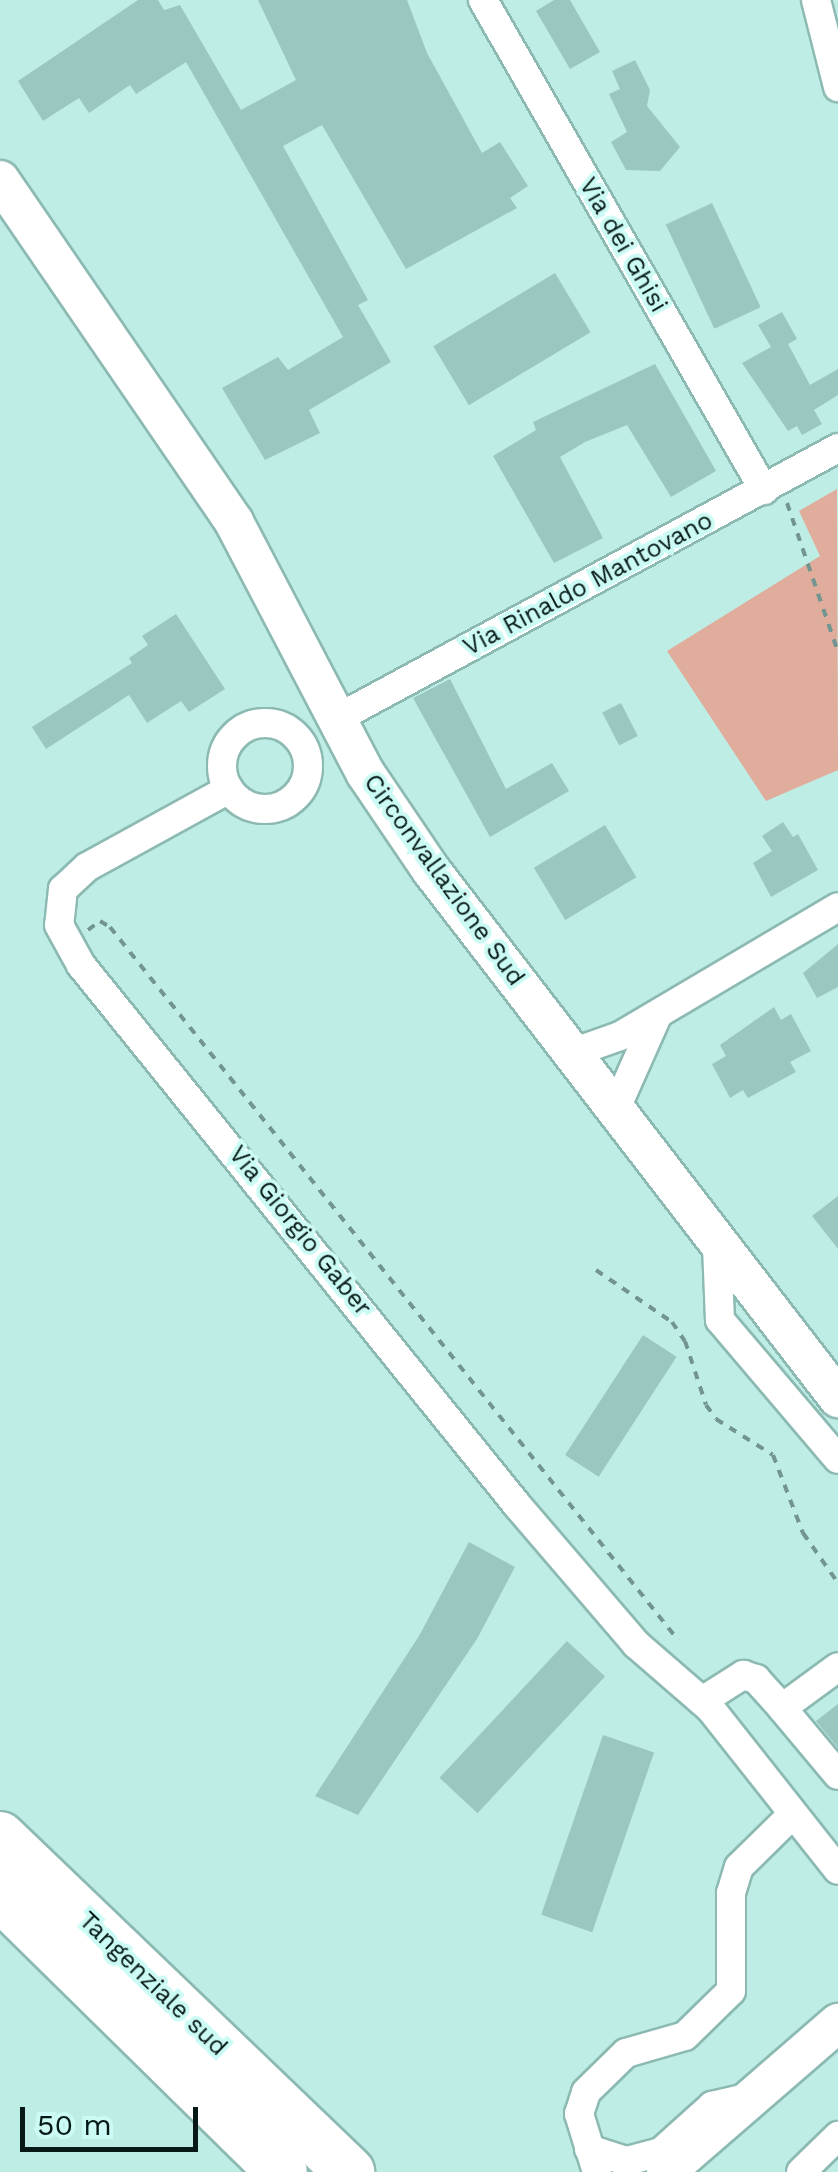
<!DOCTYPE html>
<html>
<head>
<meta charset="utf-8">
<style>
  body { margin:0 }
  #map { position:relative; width:838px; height:2172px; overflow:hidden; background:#beede6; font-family:"Work Sans",sans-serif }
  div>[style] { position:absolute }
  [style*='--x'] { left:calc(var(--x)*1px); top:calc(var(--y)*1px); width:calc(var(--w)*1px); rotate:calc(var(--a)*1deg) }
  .green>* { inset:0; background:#e0ac9b }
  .building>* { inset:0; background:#9ac8c1; transform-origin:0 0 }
  .path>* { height:4px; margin-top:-2px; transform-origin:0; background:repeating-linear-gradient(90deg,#72958f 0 8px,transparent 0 16px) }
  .roads { filter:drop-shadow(2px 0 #8cbab3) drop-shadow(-2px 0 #8cbab3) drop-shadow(0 2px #8cbab3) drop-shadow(0 -2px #8cbab3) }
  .street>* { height:28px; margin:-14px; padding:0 14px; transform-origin:14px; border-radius:14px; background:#fff }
  .street>.ring { margin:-14px; padding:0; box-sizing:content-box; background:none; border:28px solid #fff; border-radius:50% }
  .secondary>* { height:38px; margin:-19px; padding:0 19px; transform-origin:19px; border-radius:19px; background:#fff }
  .highway>* { height:50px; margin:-25px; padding:0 25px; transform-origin:25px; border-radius:25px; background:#fff }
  span { translate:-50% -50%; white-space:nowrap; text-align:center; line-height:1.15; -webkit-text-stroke:8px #cbfbf4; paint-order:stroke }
  .street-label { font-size:25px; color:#071916 }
  .scale { position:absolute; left:20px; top:2107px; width:178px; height:45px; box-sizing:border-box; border:5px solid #071916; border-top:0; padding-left:12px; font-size:30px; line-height:35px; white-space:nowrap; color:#071916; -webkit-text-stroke:8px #cbfbf4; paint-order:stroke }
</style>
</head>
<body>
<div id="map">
  <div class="green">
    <i style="clip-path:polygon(837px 489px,838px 770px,766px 801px,667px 651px,820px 556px,799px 511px)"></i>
  </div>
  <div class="building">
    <i style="clip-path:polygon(138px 0,158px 0,164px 10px,180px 5px,241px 110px,296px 80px,258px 0,407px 0,427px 53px,482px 153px,500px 142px,528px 186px,510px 198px,517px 208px,406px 269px,322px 125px,283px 146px,368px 300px,358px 305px,391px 362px,309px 410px,320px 433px,265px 460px,222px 388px,278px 357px,288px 370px,343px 337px,186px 62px,136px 94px,130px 85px,89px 113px,79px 98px,43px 121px,18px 81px)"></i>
    <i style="clip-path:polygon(554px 0,570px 0,600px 52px,570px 69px,536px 11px)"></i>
    <i style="clip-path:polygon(635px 60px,650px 90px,647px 106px,680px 147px,660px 171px,626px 170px,611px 142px,627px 132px,609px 94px,620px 89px,612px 71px)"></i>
    <i style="left:712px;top:203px;width:115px;height:51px;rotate:65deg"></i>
    <i style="left:555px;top:273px;width:69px;height:142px;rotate:59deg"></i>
    <i style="clip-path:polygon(782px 312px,797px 339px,788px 344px,810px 385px,838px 369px,838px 395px,814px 410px,822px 424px,802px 435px,797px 426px,788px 431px,742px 363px,771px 347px,758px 325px)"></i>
    <i style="clip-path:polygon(655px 364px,716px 471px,671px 497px,627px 425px,585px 442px,560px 457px,603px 538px,554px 563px,493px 456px,536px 430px,533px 422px)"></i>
    <i style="clip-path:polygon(176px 614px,225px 689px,189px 712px,181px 701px,147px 723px,129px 695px,46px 749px,32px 727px,132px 663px,129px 658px,148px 645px,142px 636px)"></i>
    <i style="clip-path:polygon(450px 679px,506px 789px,552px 763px,569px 791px,490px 837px,413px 698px)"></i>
    <i style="left:621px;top:703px;width:37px;height:21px;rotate:63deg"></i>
    <i style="clip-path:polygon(783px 822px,793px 837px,798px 834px,818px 870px,771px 897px,753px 863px,772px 851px,762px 836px)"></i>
    <i style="left:605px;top:825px;width:61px;height:83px;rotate:59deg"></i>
    <i style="clip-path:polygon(838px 944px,838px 987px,817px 998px,803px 973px)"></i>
    <i style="clip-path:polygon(774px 1007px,781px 1020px,791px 1014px,811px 1051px,790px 1062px,796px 1072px,748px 1098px,743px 1090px,730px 1098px,712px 1064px,726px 1056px,720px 1045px)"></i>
    <i style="clip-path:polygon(838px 1196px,838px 1249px,812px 1216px)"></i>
    <i style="left:643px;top:1335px;width:40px;height:143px;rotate:33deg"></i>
    <i style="clip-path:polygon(469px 1542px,515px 1567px,477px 1639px,358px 1815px,315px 1796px,419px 1636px)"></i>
    <i style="left:567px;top:1641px;width:52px;height:187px;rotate:43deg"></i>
    <i style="clip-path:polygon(838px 1704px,838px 1748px,816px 1721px)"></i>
    <i style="left:603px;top:1735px;width:54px;height:190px;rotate:19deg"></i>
  </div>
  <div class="path">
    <i style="--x:787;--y:503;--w:157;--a:71.1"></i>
    <i style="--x:88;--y:930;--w:15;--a:-37"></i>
    <i style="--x:100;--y:921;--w:12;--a:31"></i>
    <i style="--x:110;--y:927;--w:912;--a:51.46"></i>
    <i style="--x:596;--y:1270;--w:92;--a:34.4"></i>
    <i style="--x:672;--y:1322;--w:23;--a:56"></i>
    <i style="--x:685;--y:1341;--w:67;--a:71.8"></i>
    <i style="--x:706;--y:1405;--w:17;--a:54"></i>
    <i style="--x:716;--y:1419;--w:67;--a:32.3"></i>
    <i style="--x:773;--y:1455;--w:84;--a:69"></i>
    <i style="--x:803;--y:1533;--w:61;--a:55"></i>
  </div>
  <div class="roads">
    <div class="street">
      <i style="--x:483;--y:0;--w:565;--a:60.17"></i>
      <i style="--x:816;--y:0;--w:90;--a:75.8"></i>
      <i style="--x:338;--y:718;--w:568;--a:-28.37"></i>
      <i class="ring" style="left:222px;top:723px;width:58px;height:58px"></i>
      <i style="--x:229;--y:789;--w:162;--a:151.2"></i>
      <i style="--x:87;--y:867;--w:33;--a:137"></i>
      <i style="--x:63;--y:889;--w:36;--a:96"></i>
      <i style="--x:59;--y:925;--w:46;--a:61.2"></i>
      <i style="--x:81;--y:965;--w:694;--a:51.08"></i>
      <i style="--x:517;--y:1505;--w:183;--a:49.4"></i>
      <i style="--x:636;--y:1644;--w:98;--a:40.9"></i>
      <i style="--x:710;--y:1708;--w:206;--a:51.7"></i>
      <i style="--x:572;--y:1053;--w:51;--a:-19.5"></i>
      <i style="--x:620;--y:1036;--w:253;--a:-30.6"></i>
      <i style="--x:616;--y:1108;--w:101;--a:-66"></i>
      <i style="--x:717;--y:1246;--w:74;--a:87.7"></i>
      <i style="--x:720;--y:1320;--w:182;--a:49.7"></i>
      <i style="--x:702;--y:1701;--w:49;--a:-32.4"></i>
      <i style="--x:743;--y:1675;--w:14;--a:17"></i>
      <i style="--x:756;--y:1679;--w:39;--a:48"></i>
      <i style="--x:782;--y:1708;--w:69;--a:-36.2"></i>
      <i style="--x:782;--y:1708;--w:87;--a:50.1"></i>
      <i style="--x:589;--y:2149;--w:40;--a:18"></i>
      <i style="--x:627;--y:2161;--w:35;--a:-15"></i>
      <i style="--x:661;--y:2152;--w:69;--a:-42"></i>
      <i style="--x:712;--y:2106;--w:39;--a:-13"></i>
      <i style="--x:597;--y:2172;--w:61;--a:-107.2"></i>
      <i style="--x:579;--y:2114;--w:23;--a:-72"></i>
      <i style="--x:586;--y:2092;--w:56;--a:-44.3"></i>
      <i style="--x:626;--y:2053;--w:61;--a:-16.1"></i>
      <i style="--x:685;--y:2036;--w:64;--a:-44.4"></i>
      <i style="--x:731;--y:1991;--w:98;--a:-90"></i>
      <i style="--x:731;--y:1893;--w:27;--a:-73"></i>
      <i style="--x:739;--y:1867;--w:74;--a:-44.5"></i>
      <i style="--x:801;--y:2172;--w:52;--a:-44.2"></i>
    </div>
    <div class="secondary">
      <i style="--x:0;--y:180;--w:414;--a:55.6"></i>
      <i style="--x:234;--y:522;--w:284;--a:62.4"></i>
      <i style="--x:366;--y:774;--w:116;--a:55.9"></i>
      <i style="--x:431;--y:870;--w:667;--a:52.37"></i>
      <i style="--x:666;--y:2172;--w:228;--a:-40.9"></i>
    </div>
    <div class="highway">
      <i style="--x:0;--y:1837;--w:484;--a:43.8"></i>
      <i style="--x:0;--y:1895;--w:395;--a:44.5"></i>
    </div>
  </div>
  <div class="street-label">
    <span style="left:623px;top:245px;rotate:60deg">Via dei Ghisi</span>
    <span style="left:588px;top:584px;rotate:-28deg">Via Rinaldo Mantovano</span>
    <span style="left:444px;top:880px;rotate:54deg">Circonvallazione Sud</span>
    <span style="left:300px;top:1231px;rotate:51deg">Via Giorgio Gaber</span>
    <span style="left:153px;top:1984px;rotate:44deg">Tangenziale sud</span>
  </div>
  <div class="scale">50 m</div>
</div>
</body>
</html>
